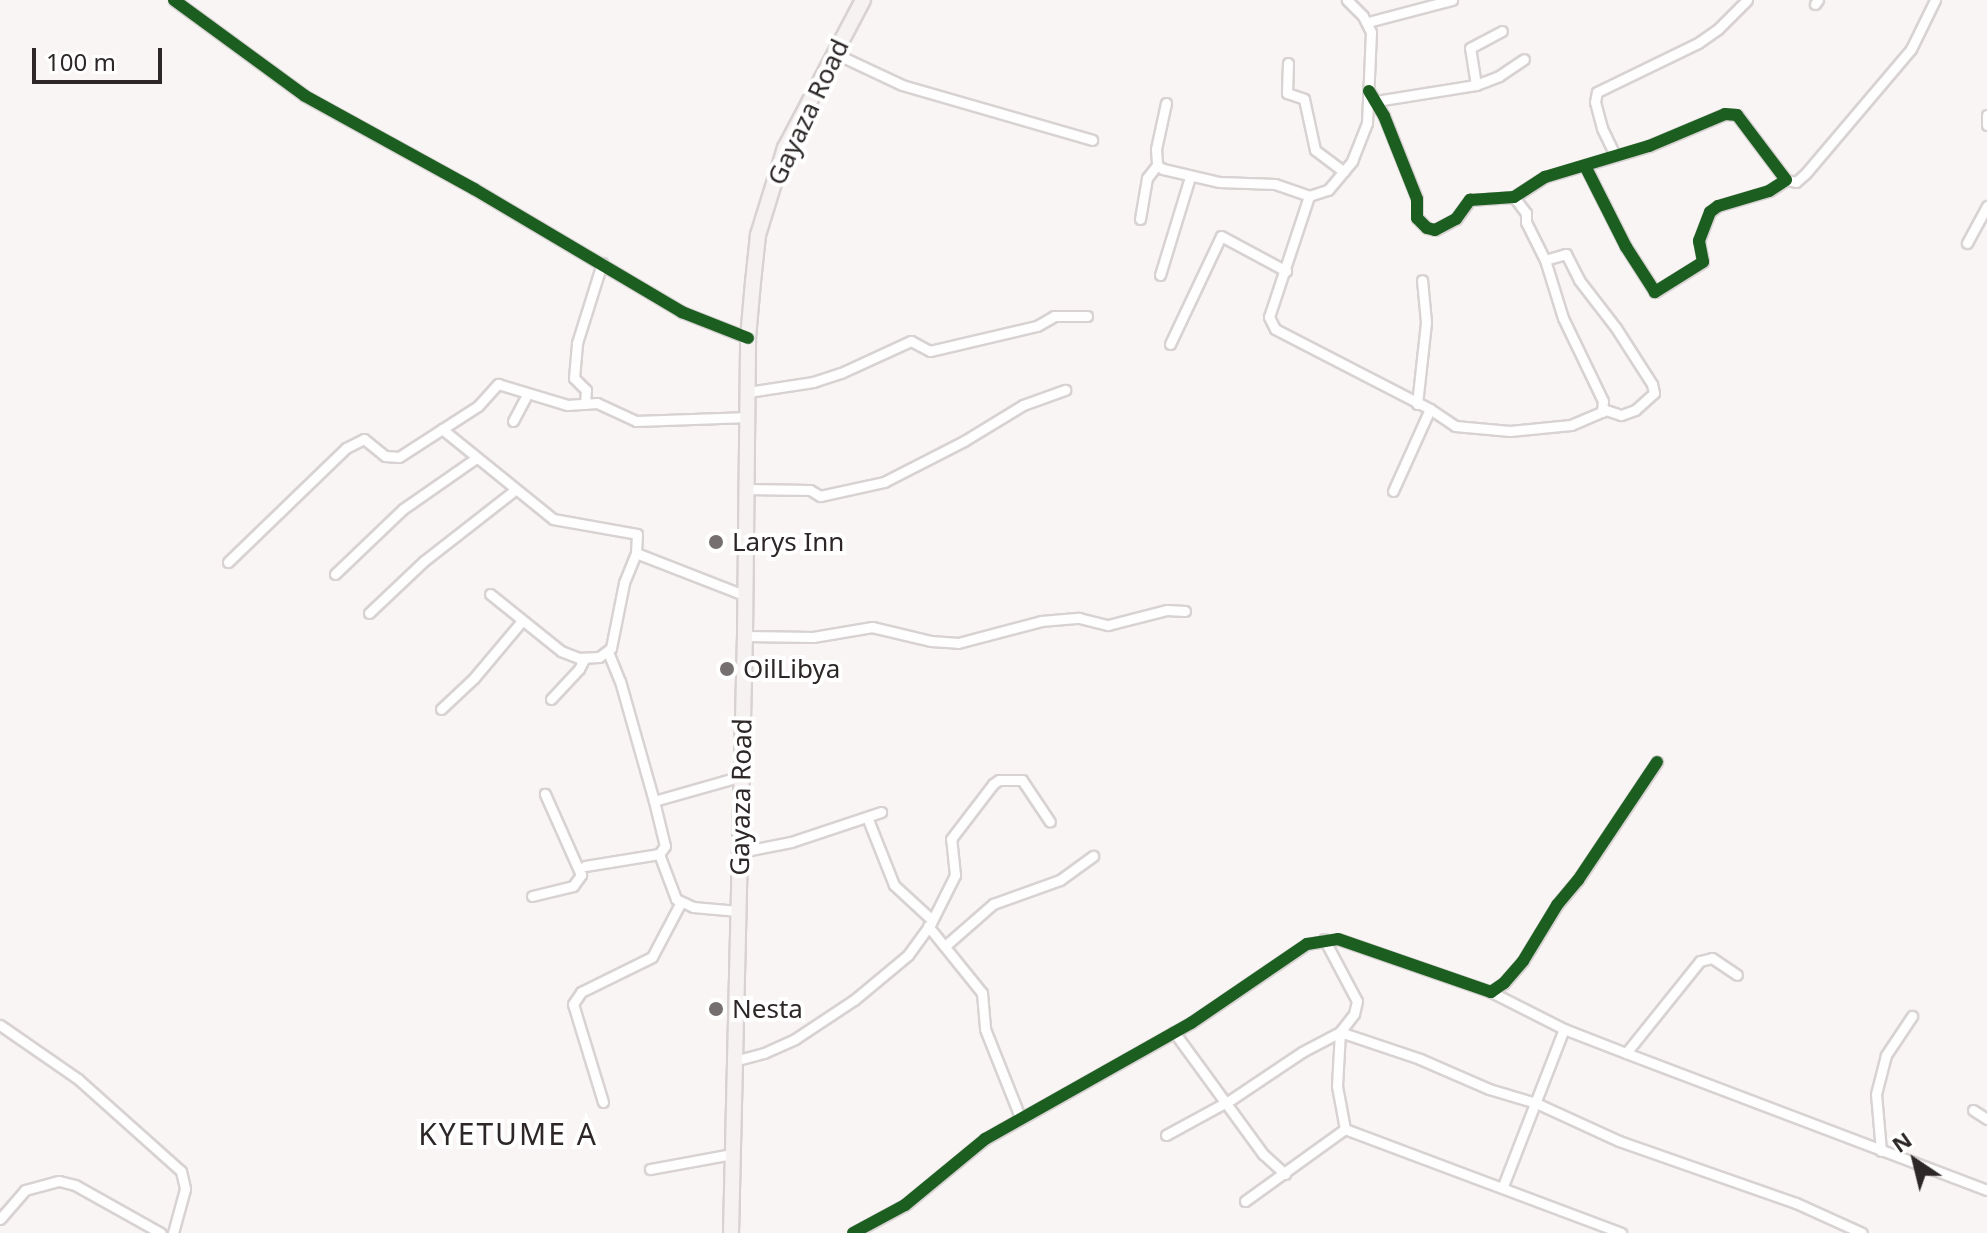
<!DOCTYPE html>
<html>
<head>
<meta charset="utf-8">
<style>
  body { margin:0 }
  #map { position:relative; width:1987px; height:1233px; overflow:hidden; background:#faf5f5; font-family:"Noto Sans",sans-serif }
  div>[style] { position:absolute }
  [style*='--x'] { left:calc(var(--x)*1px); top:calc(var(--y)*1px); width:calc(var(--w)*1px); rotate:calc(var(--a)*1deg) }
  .roads { filter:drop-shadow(2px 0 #d8d2d2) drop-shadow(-2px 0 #d8d2d2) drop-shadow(0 2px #d8d2d2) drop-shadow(0 -2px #d8d2d2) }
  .minor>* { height:9px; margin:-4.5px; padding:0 4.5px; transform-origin:4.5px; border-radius:4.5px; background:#fefefe }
  .primary>* { height:14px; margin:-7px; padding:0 7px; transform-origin:7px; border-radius:7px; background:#f7f2f2 }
  .cycleway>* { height:12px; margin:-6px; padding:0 6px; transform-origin:6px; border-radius:6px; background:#1b5e20 }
  .dots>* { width:22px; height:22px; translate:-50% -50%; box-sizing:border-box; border:4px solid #fff; border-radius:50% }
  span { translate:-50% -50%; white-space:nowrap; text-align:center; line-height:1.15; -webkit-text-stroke:8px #fff; paint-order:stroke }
  .street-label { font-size:26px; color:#2d2727 }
  .poi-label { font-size:26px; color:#2d2727 }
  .left { translate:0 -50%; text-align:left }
  .quarter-label { font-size:30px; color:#2d2727; letter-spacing:2px }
  .north { position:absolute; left:1875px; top:1121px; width:80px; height:80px; -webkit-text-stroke:6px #fff; paint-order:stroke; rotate:325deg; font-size:22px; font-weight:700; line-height:32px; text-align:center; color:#2d2727 }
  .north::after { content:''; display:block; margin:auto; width:28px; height:36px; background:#2d2727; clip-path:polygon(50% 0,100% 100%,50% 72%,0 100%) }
  .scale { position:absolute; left:32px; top:48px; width:130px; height:36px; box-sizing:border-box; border:4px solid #2d2727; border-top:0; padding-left:10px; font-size:24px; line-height:28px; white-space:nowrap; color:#2d2727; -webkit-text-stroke:6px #fff; paint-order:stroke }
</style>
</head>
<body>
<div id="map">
  <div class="roads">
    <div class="minor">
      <i style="--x:174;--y:0;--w:162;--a:36.2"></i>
      <i style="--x:305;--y:96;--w:193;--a:28.8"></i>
      <i style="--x:474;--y:189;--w:242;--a:30.6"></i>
      <i style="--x:682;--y:312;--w:71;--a:21.5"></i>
      <i style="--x:1815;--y:4;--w:5;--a:-53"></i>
      <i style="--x:1368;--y:22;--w:87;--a:-14.7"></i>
      <i style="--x:834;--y:53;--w:75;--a:25.2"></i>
      <i style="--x:902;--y:85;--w:198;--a:16.1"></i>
      <i style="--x:1288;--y:63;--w:30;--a:92"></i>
      <i style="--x:1287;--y:93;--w:18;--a:19"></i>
      <i style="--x:1304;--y:99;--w:52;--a:77.8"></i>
      <i style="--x:1315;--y:150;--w:36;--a:37"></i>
      <i style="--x:1476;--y:85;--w:37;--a:-99"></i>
      <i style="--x:1470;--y:48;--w:36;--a:-28"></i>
      <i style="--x:1369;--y:91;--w:29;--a:59"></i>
      <i style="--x:1384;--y:116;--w:89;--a:68.3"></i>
      <i style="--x:1417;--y:199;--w:19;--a:90"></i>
      <i style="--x:1417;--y:218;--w:14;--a:45"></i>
      <i style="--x:1427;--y:228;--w:8;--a:14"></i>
      <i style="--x:1435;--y:230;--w:24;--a:-28"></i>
      <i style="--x:1456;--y:219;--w:24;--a:-54"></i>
      <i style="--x:1470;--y:200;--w:44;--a:-3.9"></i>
      <i style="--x:1514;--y:197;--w:37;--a:-33"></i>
      <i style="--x:1545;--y:177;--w:109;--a:-16.6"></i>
      <i style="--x:1649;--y:146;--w:82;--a:-22.8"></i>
      <i style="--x:1725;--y:114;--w:12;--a:5"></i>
      <i style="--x:1737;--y:115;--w:81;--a:53"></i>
      <i style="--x:1786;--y:180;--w:20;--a:147"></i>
      <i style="--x:1769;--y:191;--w:53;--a:163.6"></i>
      <i style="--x:1718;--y:206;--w:10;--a:143"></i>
      <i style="--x:1710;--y:212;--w:31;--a:111"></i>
      <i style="--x:1699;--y:241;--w:21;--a:79"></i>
      <i style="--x:1703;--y:262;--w:57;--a:148"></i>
      <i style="--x:1655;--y:292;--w:54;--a:-122.8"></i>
      <i style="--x:1626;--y:247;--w:91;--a:-116.8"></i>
      <i style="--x:1376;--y:101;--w:101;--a:-9.1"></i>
      <i style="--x:1476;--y:85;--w:25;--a:-21"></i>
      <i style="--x:1499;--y:76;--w:30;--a:-34"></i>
      <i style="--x:1166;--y:103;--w:47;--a:102.3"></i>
      <i style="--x:1156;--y:149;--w:16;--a:86"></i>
      <i style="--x:1157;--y:165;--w:7;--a:34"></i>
      <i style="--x:1163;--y:169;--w:57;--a:13.1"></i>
      <i style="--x:1219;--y:182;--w:56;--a:2"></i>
      <i style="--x:1275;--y:184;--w:36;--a:19"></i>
      <i style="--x:1309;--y:196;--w:20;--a:-18"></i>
      <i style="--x:1328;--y:190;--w:38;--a:-50"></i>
      <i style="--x:1352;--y:161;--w:41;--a:-68.5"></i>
      <i style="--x:1367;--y:123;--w:91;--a:-87.5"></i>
      <i style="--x:1371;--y:32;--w:18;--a:-117"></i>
      <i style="--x:1363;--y:16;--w:23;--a:-135"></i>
      <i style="--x:1987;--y:115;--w:10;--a:90"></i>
      <i style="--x:1615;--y:155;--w:30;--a:-116"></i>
      <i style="--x:1602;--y:128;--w:27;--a:-105"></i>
      <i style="--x:1595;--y:102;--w:10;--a:-79"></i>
      <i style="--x:1597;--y:92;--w:112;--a:-25.9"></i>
      <i style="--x:1698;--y:43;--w:24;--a:-35"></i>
      <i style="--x:1718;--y:29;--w:41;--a:-45"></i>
      <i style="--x:1786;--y:180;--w:10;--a:11"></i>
      <i style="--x:1796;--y:182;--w:13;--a:-42"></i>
      <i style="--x:1806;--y:173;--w:162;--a:-49.7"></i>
      <i style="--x:1911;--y:49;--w:55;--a:-63.9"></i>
      <i style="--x:1309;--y:196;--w:127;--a:108.3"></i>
      <i style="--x:1269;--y:317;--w:13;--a:63"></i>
      <i style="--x:1275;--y:329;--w:174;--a:27.3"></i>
      <i style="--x:1430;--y:409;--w:30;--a:34"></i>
      <i style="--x:1455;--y:426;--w:55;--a:5.2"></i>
      <i style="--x:1510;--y:431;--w:61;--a:-5.6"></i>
      <i style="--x:1571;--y:425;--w:34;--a:-23"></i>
      <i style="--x:1602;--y:412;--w:11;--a:-85"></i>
      <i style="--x:1603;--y:401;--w:92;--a:-115.7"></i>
      <i style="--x:1563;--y:318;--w:61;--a:-107.2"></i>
      <i style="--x:1545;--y:260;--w:42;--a:-116.6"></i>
      <i style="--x:1526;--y:222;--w:9;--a:-90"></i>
      <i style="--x:1526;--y:213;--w:20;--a:-127"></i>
      <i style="--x:1140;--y:219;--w:42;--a:-80.3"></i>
      <i style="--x:1147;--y:178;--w:16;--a:-52"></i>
      <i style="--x:1967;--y:243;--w:42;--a:-61.6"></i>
      <i style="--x:1545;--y:260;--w:22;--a:-16"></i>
      <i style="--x:1566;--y:254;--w:29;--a:63"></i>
      <i style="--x:1579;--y:280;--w:61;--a:52.4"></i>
      <i style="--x:1616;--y:328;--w:67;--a:57.3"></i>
      <i style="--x:1652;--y:384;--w:9;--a:77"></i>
      <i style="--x:1654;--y:393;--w:25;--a:138"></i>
      <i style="--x:1635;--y:410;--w:15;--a:160"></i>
      <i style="--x:1621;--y:415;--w:19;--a:-162"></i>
      <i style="--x:1160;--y:275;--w:102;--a:-73"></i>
      <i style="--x:1170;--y:344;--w:119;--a:-64.7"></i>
      <i style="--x:1221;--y:236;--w:74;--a:28.3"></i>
      <i style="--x:748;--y:392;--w:66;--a:-8.7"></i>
      <i style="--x:813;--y:382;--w:29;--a:-18"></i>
      <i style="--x:841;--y:373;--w:77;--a:-24.6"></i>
      <i style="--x:911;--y:341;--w:21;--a:28"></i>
      <i style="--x:930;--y:351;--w:110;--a:-13.2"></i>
      <i style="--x:1037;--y:326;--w:20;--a:-30"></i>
      <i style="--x:1054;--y:316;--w:33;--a:0"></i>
      <i style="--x:585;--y:404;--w:14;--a:-86"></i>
      <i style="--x:586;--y:390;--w:17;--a:-135"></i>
      <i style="--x:574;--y:378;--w:35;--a:-85"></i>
      <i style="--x:577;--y:343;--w:84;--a:-72.6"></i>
      <i style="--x:1417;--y:404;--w:82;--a:-83.7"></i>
      <i style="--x:1426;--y:322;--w:42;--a:-95.4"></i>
      <i style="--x:513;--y:421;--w:30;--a:-62"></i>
      <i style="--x:442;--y:429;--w:143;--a:39"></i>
      <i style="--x:553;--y:519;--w:85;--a:10.1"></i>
      <i style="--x:637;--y:534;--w:19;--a:93"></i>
      <i style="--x:636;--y:553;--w:32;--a:112"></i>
      <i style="--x:624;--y:583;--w:66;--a:101.3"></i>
      <i style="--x:611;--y:648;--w:15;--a:143"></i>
      <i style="--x:599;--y:657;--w:20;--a:177"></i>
      <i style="--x:579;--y:658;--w:19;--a:-159"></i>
      <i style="--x:561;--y:651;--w:91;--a:-141.2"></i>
      <i style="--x:747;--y:489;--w:63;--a:0.9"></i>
      <i style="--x:810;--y:490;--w:12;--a:31"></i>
      <i style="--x:820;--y:496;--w:66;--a:-12.3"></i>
      <i style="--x:884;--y:482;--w:90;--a:-27.1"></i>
      <i style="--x:964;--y:441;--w:69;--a:-31.4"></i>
      <i style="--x:1023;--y:405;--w:45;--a:-19.7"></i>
      <i style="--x:1393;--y:491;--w:90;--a:-65.7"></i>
      <i style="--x:636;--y:553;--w:116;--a:21.3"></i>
      <i style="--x:228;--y:562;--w:164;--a:-44"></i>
      <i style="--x:346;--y:448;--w:20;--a:-27"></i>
      <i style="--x:364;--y:439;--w:27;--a:39"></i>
      <i style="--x:385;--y:456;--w:14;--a:4"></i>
      <i style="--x:399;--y:457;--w:94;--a:-32.8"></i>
      <i style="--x:478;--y:406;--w:30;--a:-48"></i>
      <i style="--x:498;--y:384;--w:72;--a:16.9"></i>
      <i style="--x:567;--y:405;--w:30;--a:-4"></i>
      <i style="--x:597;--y:403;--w:43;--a:24.8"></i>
      <i style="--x:636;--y:421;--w:113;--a:-2"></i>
      <i style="--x:335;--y:574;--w:94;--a:-43.7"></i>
      <i style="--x:403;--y:509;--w:89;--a:-34.9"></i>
      <i style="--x:369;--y:613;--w:76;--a:-43.4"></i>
      <i style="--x:424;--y:561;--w:115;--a:-38"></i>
      <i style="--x:745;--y:636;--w:68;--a:0.8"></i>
      <i style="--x:813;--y:637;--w:60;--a:-9.6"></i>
      <i style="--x:872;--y:627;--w:61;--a:13.3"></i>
      <i style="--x:931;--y:641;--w:27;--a:4"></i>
      <i style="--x:958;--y:643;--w:86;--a:-14.8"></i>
      <i style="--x:1041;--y:621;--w:38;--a:-5"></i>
      <i style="--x:1079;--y:618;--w:30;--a:14"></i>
      <i style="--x:1108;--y:625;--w:61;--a:-14.3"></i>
      <i style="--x:1167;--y:610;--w:18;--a:3"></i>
      <i style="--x:608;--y:652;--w:31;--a:68"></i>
      <i style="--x:620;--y:681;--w:125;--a:74.2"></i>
      <i style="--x:654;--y:801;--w:46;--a:76.3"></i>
      <i style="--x:665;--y:846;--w:10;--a:127"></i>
      <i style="--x:659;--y:854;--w:48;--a:69.3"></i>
      <i style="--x:676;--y:899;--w:19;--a:25"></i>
      <i style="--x:693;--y:907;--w:45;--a:5.1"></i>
      <i style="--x:551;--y:699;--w:41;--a:-47"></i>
      <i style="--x:579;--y:669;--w:11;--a:-63"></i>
      <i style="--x:441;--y:709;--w:45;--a:-43.2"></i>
      <i style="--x:474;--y:678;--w:73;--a:-50"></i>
      <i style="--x:654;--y:801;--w:81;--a:-15.8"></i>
      <i style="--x:867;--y:817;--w:73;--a:68.3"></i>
      <i style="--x:894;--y:885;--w:50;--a:42.6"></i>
      <i style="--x:740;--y:852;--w:52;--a:-11.1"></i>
      <i style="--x:791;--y:842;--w:95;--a:-18.4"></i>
      <i style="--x:585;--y:866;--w:75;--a:-9.2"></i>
      <i style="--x:532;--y:896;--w:42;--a:-13.7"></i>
      <i style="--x:573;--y:886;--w:14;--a:-54"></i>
      <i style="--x:581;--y:875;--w:89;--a:-114"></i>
      <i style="--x:928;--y:926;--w:86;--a:51.1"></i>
      <i style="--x:982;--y:993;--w:36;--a:85"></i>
      <i style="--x:985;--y:1029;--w:95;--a:68.3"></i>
      <i style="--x:1324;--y:939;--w:70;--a:62"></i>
      <i style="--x:1357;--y:1001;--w:13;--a:103"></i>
      <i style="--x:1354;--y:1014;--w:23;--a:128"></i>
      <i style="--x:1340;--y:1032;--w:54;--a:93.2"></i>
      <i style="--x:1337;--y:1086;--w:44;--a:79.5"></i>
      <i style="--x:945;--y:946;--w:64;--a:-41.2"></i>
      <i style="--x:993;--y:904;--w:71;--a:-19.7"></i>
      <i style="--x:1060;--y:880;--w:41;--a:-36"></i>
      <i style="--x:1491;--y:992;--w:82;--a:26.9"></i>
      <i style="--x:1564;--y:1029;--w:66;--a:21.2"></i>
      <i style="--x:1626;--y:1053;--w:118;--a:-51.2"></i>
      <i style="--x:1700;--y:961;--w:12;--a:-14"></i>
      <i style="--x:1712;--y:958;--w:30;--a:34"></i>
      <i style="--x:0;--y:1025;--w:95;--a:34.7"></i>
      <i style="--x:78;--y:1079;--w:138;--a:41.8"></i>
      <i style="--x:181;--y:1171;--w:18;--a:77"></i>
      <i style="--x:185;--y:1189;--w:46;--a:105.3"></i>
      <i style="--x:1174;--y:1032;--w:151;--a:53.9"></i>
      <i style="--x:1263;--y:1154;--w:30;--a:42"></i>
      <i style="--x:1626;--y:1053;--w:386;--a:20.8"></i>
      <i style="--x:734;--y:1061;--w:31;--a:-15"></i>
      <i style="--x:764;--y:1053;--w:34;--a:-24"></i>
      <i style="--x:795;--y:1039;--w:71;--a:-33.5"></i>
      <i style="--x:854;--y:1000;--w:70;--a:-39.8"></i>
      <i style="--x:908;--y:955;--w:39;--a:-54"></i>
      <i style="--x:931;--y:923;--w:54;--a:-63.4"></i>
      <i style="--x:955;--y:875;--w:36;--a:-96"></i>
      <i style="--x:951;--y:839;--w:69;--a:-52.6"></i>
      <i style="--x:993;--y:784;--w:7;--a:-34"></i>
      <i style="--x:999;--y:780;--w:23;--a:0"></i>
      <i style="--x:1022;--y:780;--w:50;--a:56.3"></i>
      <i style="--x:603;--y:1102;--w:102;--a:-107"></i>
      <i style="--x:573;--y:1004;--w:14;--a:-56"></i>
      <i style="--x:581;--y:992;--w:79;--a:-26.2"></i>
      <i style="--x:652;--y:957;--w:60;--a:-62.2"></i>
      <i style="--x:1973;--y:1110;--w:17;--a:33"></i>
      <i style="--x:1166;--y:1135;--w:75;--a:-28.6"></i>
      <i style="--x:1232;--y:1099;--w:84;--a:-33.9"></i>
      <i style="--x:1302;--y:1052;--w:43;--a:-27.8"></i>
      <i style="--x:1340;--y:1032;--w:84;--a:18.6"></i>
      <i style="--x:1420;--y:1059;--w:75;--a:23.5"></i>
      <i style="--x:1489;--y:1089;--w:49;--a:16.6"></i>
      <i style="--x:1536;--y:1103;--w:91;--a:24.6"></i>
      <i style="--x:1619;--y:1141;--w:188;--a:19.3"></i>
      <i style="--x:1796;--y:1203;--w:72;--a:24.4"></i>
      <i style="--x:1881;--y:1151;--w:57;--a:-95"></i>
      <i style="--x:1876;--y:1094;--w:40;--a:-75.6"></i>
      <i style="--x:1886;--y:1055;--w:47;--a:-56.3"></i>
      <i style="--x:650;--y:1169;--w:83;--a:-10.4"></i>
      <i style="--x:1503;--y:1186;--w:168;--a:-68.8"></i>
      <i style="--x:1245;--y:1201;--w:123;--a:-35.8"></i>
      <i style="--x:1345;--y:1129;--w:295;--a:20.6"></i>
      <i style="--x:0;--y:1219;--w:38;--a:-49"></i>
      <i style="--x:25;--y:1190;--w:35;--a:-15"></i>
      <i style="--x:59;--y:1181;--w:16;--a:14"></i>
      <i style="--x:75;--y:1185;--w:98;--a:29.2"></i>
      <i style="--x:853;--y:1233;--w:59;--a:-28.3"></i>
      <i style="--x:905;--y:1205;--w:104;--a:-39.5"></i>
      <i style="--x:985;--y:1139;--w:236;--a:-29.4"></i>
      <i style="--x:1191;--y:1023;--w:140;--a:-34.3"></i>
      <i style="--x:1307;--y:944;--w:31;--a:-9"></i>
      <i style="--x:1338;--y:939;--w:162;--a:19.1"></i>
      <i style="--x:1491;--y:992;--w:16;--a:-35"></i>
      <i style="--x:1504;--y:983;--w:29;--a:-49"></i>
      <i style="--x:1523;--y:961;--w:66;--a:-58.7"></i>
      <i style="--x:1557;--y:905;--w:33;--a:-50"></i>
      <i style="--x:1578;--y:880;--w:142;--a:-56.2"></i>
    </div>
    <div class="primary">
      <i style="--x:731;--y:1233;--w:597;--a:-88.66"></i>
      <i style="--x:745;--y:636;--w:298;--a:-89.4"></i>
      <i style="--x:748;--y:338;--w:56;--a:-84.9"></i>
      <i style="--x:753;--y:282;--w:47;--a:-83.9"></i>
      <i style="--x:758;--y:235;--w:91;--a:-72.8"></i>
      <i style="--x:785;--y:148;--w:167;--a:-62.2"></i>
    </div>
  </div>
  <div class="cycleway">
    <i style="--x:174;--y:0;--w:162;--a:36.2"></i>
    <i style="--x:305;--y:96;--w:193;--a:28.8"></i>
    <i style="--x:474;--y:189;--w:242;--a:30.6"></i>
    <i style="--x:682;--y:312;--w:71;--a:21.5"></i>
    <i style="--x:1369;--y:91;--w:29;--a:59"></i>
    <i style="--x:1384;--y:116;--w:89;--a:68.3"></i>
    <i style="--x:1417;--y:199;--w:19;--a:90"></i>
    <i style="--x:1417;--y:218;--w:14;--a:45"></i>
    <i style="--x:1427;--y:228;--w:8;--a:14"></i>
    <i style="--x:1435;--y:230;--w:24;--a:-28"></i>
    <i style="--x:1456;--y:219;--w:24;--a:-54"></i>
    <i style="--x:1470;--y:200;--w:44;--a:-3.9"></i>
    <i style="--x:1514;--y:197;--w:37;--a:-33"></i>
    <i style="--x:1545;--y:177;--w:109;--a:-16.6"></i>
    <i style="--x:1649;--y:146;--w:82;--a:-22.8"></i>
    <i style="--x:1725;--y:114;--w:12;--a:5"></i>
    <i style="--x:1737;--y:115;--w:81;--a:53"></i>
    <i style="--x:1786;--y:180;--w:20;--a:147"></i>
    <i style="--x:1769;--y:191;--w:53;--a:163.6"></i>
    <i style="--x:1718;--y:206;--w:10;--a:143"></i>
    <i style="--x:1710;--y:212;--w:31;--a:111"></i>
    <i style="--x:1699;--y:241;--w:21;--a:79"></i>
    <i style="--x:1703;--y:262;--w:57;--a:148"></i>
    <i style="--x:1655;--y:292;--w:54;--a:-122.8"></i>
    <i style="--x:1626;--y:247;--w:91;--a:-116.8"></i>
    <i style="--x:853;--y:1233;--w:59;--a:-28.3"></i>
    <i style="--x:905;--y:1205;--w:104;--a:-39.5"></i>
    <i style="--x:985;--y:1139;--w:236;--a:-29.4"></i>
    <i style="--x:1191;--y:1023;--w:140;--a:-34.3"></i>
    <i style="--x:1307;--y:944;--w:31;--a:-9"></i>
    <i style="--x:1338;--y:939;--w:162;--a:19.1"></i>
    <i style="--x:1491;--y:992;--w:16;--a:-35"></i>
    <i style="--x:1504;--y:983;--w:29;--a:-49"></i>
    <i style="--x:1523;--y:961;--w:66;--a:-58.7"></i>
    <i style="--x:1557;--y:905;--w:33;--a:-50"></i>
    <i style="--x:1578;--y:880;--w:142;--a:-56.2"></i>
  </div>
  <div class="dots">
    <i style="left:716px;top:542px;background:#756f6f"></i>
    <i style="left:727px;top:669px;background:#756f6f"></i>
    <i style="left:716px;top:1009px;background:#756f6f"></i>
  </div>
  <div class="street-label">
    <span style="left:808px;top:112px;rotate:-65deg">Gayaza Road</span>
    <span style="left:741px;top:797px;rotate:-89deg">Gayaza Road</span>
  </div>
  <div class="poi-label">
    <span class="left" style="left:732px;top:542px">Larys Inn</span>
    <span class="left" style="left:743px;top:669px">OilLibya</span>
    <span class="left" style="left:732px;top:1009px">Nesta</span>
  </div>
  <div class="quarter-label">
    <span style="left:508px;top:1134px">KYETUME A</span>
  </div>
  <div class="north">N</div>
  <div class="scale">100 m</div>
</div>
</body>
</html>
